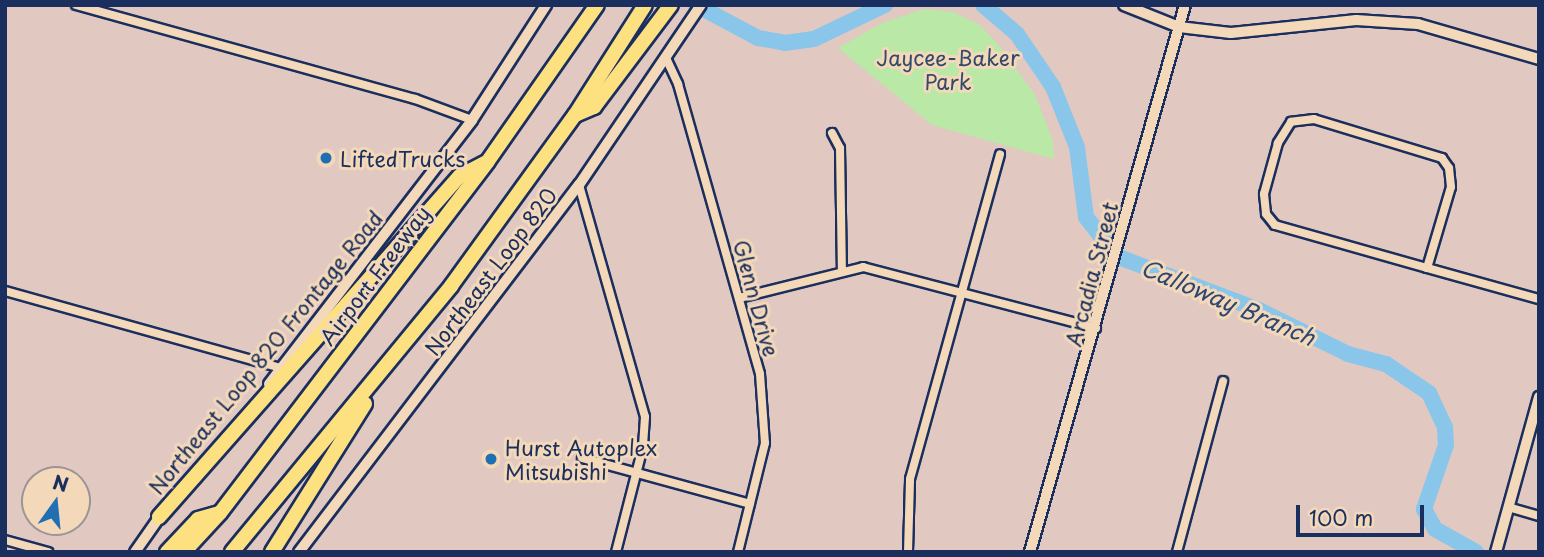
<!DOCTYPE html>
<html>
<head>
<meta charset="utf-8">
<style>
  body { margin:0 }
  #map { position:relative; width:1544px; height:557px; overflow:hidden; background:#e1c9c2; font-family:"Playpen Sans",sans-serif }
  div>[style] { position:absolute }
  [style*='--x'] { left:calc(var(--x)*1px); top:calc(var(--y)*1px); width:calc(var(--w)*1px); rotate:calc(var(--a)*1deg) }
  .green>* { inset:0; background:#bae8a6 }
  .river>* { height:16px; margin:-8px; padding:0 8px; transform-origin:8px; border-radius:8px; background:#8ac6ea }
  .roads { filter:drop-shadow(2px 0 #1b2f5e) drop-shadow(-2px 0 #1b2f5e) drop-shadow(0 2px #1b2f5e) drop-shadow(0 -2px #1b2f5e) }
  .street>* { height:8px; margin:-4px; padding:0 4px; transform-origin:4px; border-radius:4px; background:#f3d8b9 }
  .secondary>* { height:10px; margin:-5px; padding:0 5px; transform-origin:5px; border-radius:5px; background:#f3d8b9 }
  .highway>* { height:14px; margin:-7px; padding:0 7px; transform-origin:7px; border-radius:7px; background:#fde080 }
  .dots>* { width:19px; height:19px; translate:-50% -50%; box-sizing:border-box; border:4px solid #f3d8b9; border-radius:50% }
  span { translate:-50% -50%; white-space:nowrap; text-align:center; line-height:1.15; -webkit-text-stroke:6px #f3d8b9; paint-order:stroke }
  .park-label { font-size:21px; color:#334b69 }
  .poi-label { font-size:21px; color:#1b2f5e }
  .left { translate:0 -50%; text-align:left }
  .street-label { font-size:21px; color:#1b2f5e }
  .water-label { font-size:23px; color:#2c4673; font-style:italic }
  .frame { position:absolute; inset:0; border:7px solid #1b2f5e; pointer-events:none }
  .north { position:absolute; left:21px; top:466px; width:70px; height:70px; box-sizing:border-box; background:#f3d8b9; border:2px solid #9d9495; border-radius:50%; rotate:15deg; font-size:19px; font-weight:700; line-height:28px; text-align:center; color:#1b2f5e }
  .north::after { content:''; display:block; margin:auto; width:24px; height:32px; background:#1f6fb2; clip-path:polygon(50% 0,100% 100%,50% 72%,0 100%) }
  .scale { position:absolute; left:1296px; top:505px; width:128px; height:32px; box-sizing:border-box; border:4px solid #1b2f5e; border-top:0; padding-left:9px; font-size:21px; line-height:24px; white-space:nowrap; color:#1b2f5e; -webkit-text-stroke:5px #f3d8b9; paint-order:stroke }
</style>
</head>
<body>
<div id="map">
  <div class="green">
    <i style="clip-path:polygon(924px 9px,953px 12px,980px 25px,1001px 48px,1035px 95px,1053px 141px,1054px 159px,932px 125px,838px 48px,882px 23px)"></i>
  </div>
  <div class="river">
    <i style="--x:696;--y:5;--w:70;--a:28"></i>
    <i style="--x:758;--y:38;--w:27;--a:10"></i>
    <i style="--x:785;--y:43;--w:29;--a:-8"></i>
    <i style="--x:814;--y:39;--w:79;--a:-25.6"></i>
    <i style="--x:983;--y:5;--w:45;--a:40.5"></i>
    <i style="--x:1017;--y:34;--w:64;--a:55.8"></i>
    <i style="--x:1053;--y:87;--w:65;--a:68.2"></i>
    <i style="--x:1077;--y:147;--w:71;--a:82.7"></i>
    <i style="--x:1086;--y:217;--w:49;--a:52.4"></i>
    <i style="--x:1116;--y:256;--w:153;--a:20.7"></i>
    <i style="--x:1259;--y:310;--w:99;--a:26.3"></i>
    <i style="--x:1348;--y:354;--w:39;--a:15"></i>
    <i style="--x:1386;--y:364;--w:52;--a:34"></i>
    <i style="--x:1429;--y:393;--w:38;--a:65"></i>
    <i style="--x:1445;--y:427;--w:18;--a:87"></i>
    <i style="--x:1446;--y:445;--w:68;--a:109"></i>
    <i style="--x:1424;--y:509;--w:23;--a:61"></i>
    <i style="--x:1435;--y:529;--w:47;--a:29.3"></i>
  </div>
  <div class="roads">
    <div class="street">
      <i style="--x:76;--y:5;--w:352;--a:15.5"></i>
      <i style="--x:415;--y:99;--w:61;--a:20.2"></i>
      <i style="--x:666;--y:58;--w:29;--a:65"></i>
      <i style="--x:678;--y:84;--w:301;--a:74.2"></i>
      <i style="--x:760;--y:374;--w:69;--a:85.9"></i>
      <i style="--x:765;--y:443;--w:112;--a:103.9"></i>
      <i style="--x:832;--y:133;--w:17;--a:62"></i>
      <i style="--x:840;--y:148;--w:121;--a:89.1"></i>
      <i style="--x:579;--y:185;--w:241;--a:74.1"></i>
      <i style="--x:645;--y:417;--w:30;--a:94"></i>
      <i style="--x:643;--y:447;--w:108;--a:104.4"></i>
      <i style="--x:1427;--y:268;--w:84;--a:-73.5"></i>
      <i style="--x:1451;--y:187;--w:19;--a:-96"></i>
      <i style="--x:1449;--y:168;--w:12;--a:-125"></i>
      <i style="--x:1442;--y:158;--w:134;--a:-163.1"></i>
      <i style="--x:1314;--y:119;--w:23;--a:173"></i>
      <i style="--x:1291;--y:122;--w:25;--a:122"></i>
      <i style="--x:1278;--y:143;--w:53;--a:105.4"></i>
      <i style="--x:1264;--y:194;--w:20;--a:84"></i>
      <i style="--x:1266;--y:214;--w:14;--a:51"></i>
      <i style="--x:1275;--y:225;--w:158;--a:15.8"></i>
      <i style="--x:1427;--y:268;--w:116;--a:15.5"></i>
      <i style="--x:5;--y:291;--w:287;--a:15.6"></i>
      <i style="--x:739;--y:298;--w:128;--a:-14"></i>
      <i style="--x:863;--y:267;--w:241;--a:14.7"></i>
      <i style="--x:582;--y:458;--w:174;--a:15.3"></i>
      <i style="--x:1508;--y:507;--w:32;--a:16"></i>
      <i style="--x:5;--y:540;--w:45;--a:15.6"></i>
      <i style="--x:908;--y:552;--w:73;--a:-88.4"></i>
      <i style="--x:910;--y:479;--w:337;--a:-74.5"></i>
      <i style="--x:1177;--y:552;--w:177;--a:-74.9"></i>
    </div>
    <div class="secondary">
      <i style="--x:1124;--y:5;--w:59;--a:21.8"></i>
      <i style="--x:1179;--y:27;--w:52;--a:6.6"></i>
      <i style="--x:1231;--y:33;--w:126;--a:-5.9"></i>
      <i style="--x:1356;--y:20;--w:62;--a:3.7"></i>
      <i style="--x:1418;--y:24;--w:126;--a:16.1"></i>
      <i style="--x:269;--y:384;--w:333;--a:-52.4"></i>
      <i style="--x:472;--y:120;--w:137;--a:-57.2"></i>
      <i style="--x:135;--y:552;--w:49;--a:-55"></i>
      <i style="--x:299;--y:552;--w:462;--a:-52.7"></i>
      <i style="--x:579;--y:185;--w:217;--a:-55.9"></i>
      <i style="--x:1030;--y:552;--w:569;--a:-74.18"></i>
      <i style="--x:1496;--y:552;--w:161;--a:-74.5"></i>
    </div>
    <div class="highway">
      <i style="--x:575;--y:115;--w:21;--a:-23"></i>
      <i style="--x:594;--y:107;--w:128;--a:-53"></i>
      <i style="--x:159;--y:517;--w:455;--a:-48.6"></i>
      <i style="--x:460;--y:176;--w:27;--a:-28"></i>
      <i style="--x:167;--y:552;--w:45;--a:-46.8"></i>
      <i style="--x:198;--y:519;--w:22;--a:-16"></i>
      <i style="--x:184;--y:552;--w:53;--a:-47.3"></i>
      <i style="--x:220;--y:513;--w:442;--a:-52.7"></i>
      <i style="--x:488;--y:161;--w:190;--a:-55.1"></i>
      <i style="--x:232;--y:552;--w:345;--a:-50.5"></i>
      <i style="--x:451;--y:286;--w:211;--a:-54.1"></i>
      <i style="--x:575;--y:115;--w:130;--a:-57.5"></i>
      <i style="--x:272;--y:552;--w:175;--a:-57.9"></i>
    </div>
  </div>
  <div class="dots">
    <i style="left:326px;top:158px;background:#1f6fb2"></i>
    <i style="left:491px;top:459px;background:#1f6fb2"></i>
  </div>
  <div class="park-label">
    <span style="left:948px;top:69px">Jaycee-Baker<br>Park</span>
  </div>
  <div class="poi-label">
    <span class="left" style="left:340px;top:158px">LiftedTrucks</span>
    <span class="left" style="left:505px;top:459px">Hurst Autoplex<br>Mitsubishi</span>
  </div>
  <div class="street-label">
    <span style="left:490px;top:271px;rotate:-53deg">Northeast Loop 820</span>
    <span style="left:1091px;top:274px;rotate:-75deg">Arcadia Street</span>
    <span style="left:374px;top:275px;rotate:-53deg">Airport Freeway</span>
    <span style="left:757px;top:298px;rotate:75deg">Glenn Drive</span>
    <span style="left:265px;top:352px;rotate:-51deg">Northeast Loop 820 Frontage Road</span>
  </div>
  <div class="water-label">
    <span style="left:1228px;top:302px;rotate:23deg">Calloway Branch</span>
  </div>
  <div class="frame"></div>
  <div class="north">N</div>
  <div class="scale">100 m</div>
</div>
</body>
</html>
